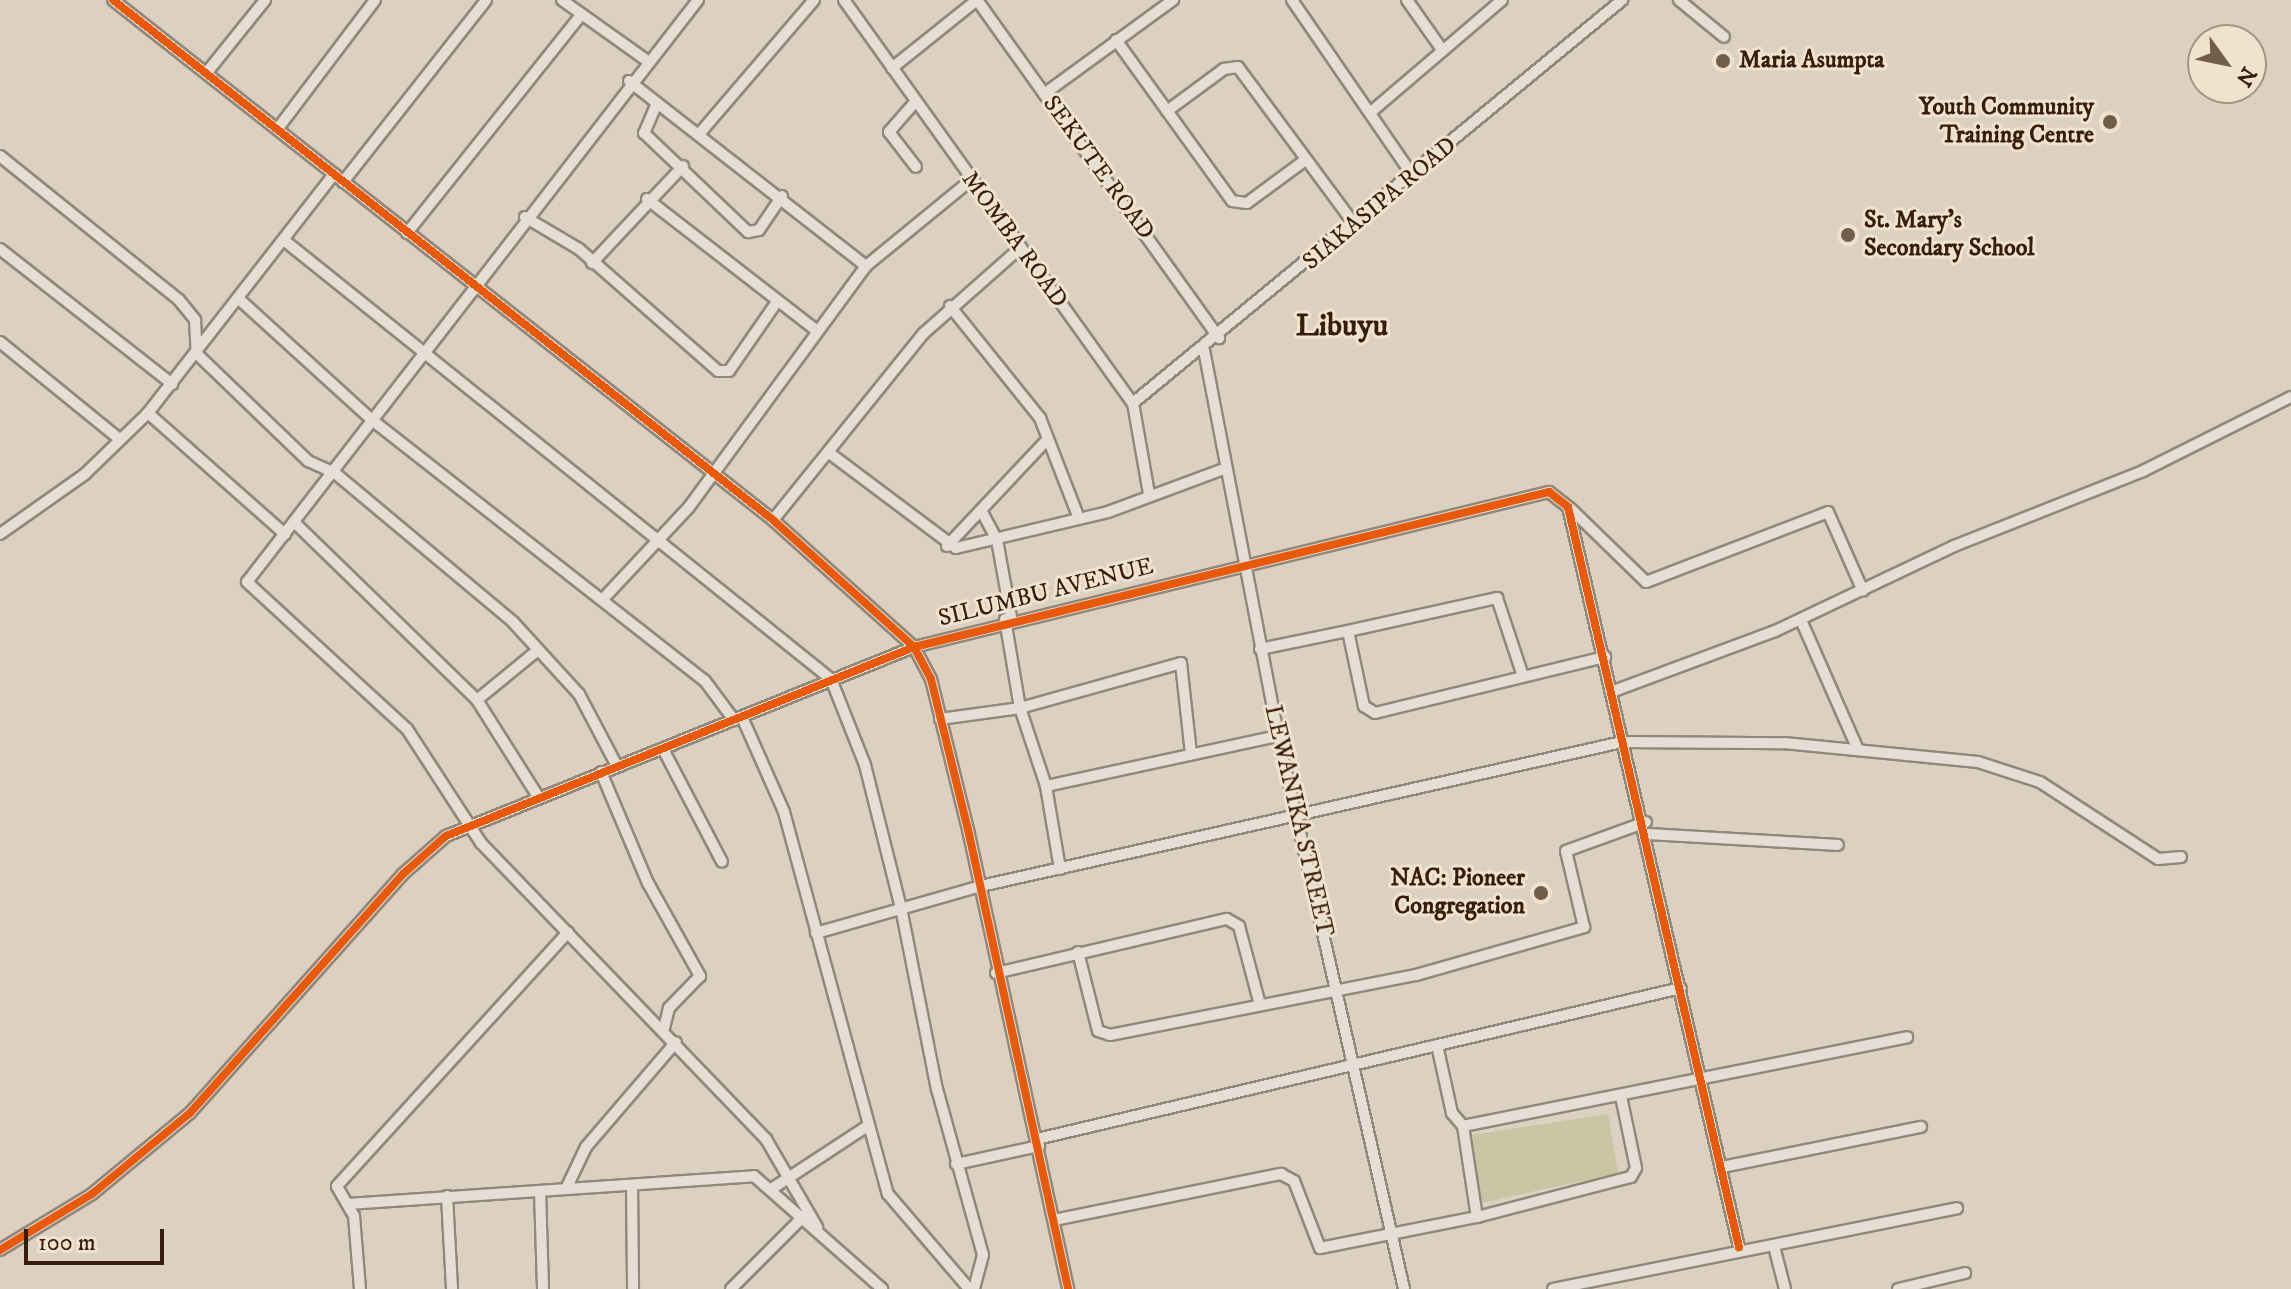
<!DOCTYPE html>
<html>
<head>
<meta charset="utf-8">
<style>
  body { margin:0 }
  #map { position:relative; width:2291px; height:1289px; overflow:hidden; background:#dcd1c0; font-family:"IM FELL DW Pica",serif }
  div>[style] { position:absolute }
  [style*='--x'] { left:calc(var(--x)*1px); top:calc(var(--y)*1px); width:calc(var(--w)*1px); rotate:calc(var(--a)*1deg) }
  .green>* { inset:0; background:#c8c5a3 }
  .roads { filter:drop-shadow(2px 0 #91887c) drop-shadow(-2px 0 #91887c) drop-shadow(0 2px #91887c) drop-shadow(0 -2px #91887c) }
  .minor>* { height:10px; margin:-5px; padding:0 5px; transform-origin:5px; border-radius:5px; background:#e4ded5 }
  .cycleway>* { height:8px; margin:-4px; padding:0 4px; transform-origin:4px; border-radius:4px; background:#e8590c }
  .dots>* { width:22px; height:22px; translate:-50% -50%; box-sizing:border-box; border:4px solid #efe2cf; border-radius:50% }
  span { translate:-50% -50%; white-space:nowrap; text-align:center; line-height:1.15; -webkit-text-stroke:6px #efe2cf; paint-order:stroke }
  .poi-label { font-size:24px; color:#371e0c; font-weight:700 }
  .left { translate:0 -50%; text-align:left }
  .right { translate:-100% -50%; text-align:right }
  .street-label { font-size:24px; color:#371e0c }
  .district-label { font-size:32px; color:#371e0c; font-weight:700 }
  .north { position:absolute; left:2187px; top:24px; width:80px; height:80px; box-sizing:border-box; background:#efe2cf; border:2px solid #a59481; border-radius:50%; rotate:123deg; font-size:22px; font-weight:700; line-height:32px; text-align:center; color:#371e0c }
  .north::after { content:''; display:block; margin:auto; width:28px; height:36px; background:#715d4b; clip-path:polygon(50% 0,100% 100%,50% 72%,0 100%) }
  .scale { position:absolute; left:24px; top:1229px; width:140px; height:36px; box-sizing:border-box; border:4px solid #371e0c; border-top:0; padding-left:10px; font-size:24px; line-height:28px; white-space:nowrap; color:#371e0c; -webkit-text-stroke:6px #efe2cf; paint-order:stroke }
</style>
</head>
<body>
<div id="map">
  <div class="green">
    <i style="clip-path:polygon(1608px 1114px,1618px 1173px,1481px 1203px,1472px 1135px)"></i>
  </div>
  <div class="roads">
    <div class="minor">
      <i style="--x:113;--y:0;--w:840;--a:38.23"></i>
      <i style="--x:773;--y:520;--w:190;--a:42"></i>
      <i style="--x:914;--y:647;--w:36;--a:62"></i>
      <i style="--x:931;--y:679;--w:160;--a:76.2"></i>
      <i style="--x:969;--y:834;--w:466;--a:77.7"></i>
      <i style="--x:562;--y:0;--w:103;--a:35.5"></i>
      <i style="--x:698;--y:0;--w:736;--a:127.77"></i>
      <i style="--x:247;--y:582;--w:217;--a:42.6"></i>
      <i style="--x:407;--y:729;--w:136;--a:57"></i>
      <i style="--x:481;--y:843;--w:411;--a:46.1"></i>
      <i style="--x:766;--y:1139;--w:102;--a:59.9"></i>
      <i style="--x:844;--y:0;--w:496;--a:54.4"></i>
      <i style="--x:1133;--y:403;--w:92;--a:80"></i>
      <i style="--x:1292;--y:0;--w:214;--a:55.5"></i>
      <i style="--x:1407;--y:0;--w:62;--a:54.8"></i>
      <i style="--x:1679;--y:0;--w:58;--a:39.4"></i>
      <i style="--x:1116;--y:40;--w:198;--a:54.2"></i>
      <i style="--x:1232;--y:201;--w:15;--a:8"></i>
      <i style="--x:1247;--y:203;--w:71;--a:-36.4"></i>
      <i style="--x:892;--y:68;--w:109;--a:-38.7"></i>
      <i style="--x:977;--y:0;--w:416;--a:54.4"></i>
      <i style="--x:208;--y:71;--w:91;--a:-51.2"></i>
      <i style="--x:629;--y:81;--w:301;--a:38"></i>
      <i style="--x:1044;--y:94;--w:160;--a:-36.1"></i>
      <i style="--x:916;--y:101;--w:41;--a:131.1"></i>
      <i style="--x:889;--y:132;--w:44;--a:52.4"></i>
      <i style="--x:657;--y:103;--w:33;--a:113"></i>
      <i style="--x:644;--y:133;--w:144;--a:43.6"></i>
      <i style="--x:748;--y:232;--w:11;--a:-10"></i>
      <i style="--x:759;--y:230;--w:41;--a:-55.9"></i>
      <i style="--x:1167;--y:111;--w:71;--a:-36.4"></i>
      <i style="--x:1224;--y:69;--w:14;--a:-8"></i>
      <i style="--x:1238;--y:67;--w:197;--a:53.5"></i>
      <i style="--x:1371;--y:112;--w:172;--a:-40.5"></i>
      <i style="--x:279;--y:127;--w:159;--a:-52.9"></i>
      <i style="--x:700;--y:133;--w:175;--a:-49.4"></i>
      <i style="--x:0;--y:156;--w:230;--a:38.8"></i>
      <i style="--x:179;--y:300;--w:26;--a:51"></i>
      <i style="--x:195;--y:320;--w:34;--a:87"></i>
      <i style="--x:197;--y:354;--w:154;--a:43.9"></i>
      <i style="--x:308;--y:461;--w:30;--a:24"></i>
      <i style="--x:335;--y:473;--w:232;--a:39.9"></i>
      <i style="--x:513;--y:622;--w:98;--a:47.5"></i>
      <i style="--x:579;--y:694;--w:81;--a:62.2"></i>
      <i style="--x:343;--y:182;--w:231;--a:-51.8"></i>
      <i style="--x:647;--y:199;--w:215;--a:37.8"></i>
      <i style="--x:525;--y:217;--w:63;--a:30.7"></i>
      <i style="--x:579;--y:249;--w:185;--a:41.3"></i>
      <i style="--x:718;--y:371;--w:11;--a:0"></i>
      <i style="--x:729;--y:371;--w:83;--a:-55.3"></i>
      <i style="--x:407;--y:233;--w:280;--a:-51.4"></i>
      <i style="--x:285;--y:241;--w:700;--a:38.74"></i>
      <i style="--x:831;--y:679;--w:92;--a:68.4"></i>
      <i style="--x:865;--y:765;--w:147;--a:75.9"></i>
      <i style="--x:901;--y:908;--w:185;--a:78.8"></i>
      <i style="--x:937;--y:1089;--w:172;--a:74.5"></i>
      <i style="--x:983;--y:1255;--w:35;--a:105"></i>
      <i style="--x:0;--y:249;--w:219;--a:38.1"></i>
      <i style="--x:592;--y:263;--w:133;--a:-46.8"></i>
      <i style="--x:239;--y:299;--w:180;--a:42.3"></i>
      <i style="--x:372;--y:420;--w:423;--a:38.1"></i>
      <i style="--x:705;--y:681;--w:49;--a:53.4"></i>
      <i style="--x:950;--y:306;--w:144;--a:51.2"></i>
      <i style="--x:1040;--y:418;--w:105;--a:68.8"></i>
      <i style="--x:0;--y:342;--w:152;--a:39.1"></i>
      <i style="--x:1204;--y:350;--w:393;--a:79.1"></i>
      <i style="--x:1278;--y:736;--w:567;--a:77.16"></i>
      <i style="--x:1133;--y:403;--w:634;--a:-39.49"></i>
      <i style="--x:148;--y:413;--w:183;--a:41.5"></i>
      <i style="--x:828;--y:452;--w:160;--a:36.9"></i>
      <i style="--x:956;--y:548;--w:156;--a:-13.3"></i>
      <i style="--x:1108;--y:512;--w:126;--a:-20.4"></i>
      <i style="--x:1570;--y:508;--w:106;--a:44.2"></i>
      <i style="--x:1646;--y:582;--w:195;--a:-21"></i>
      <i style="--x:1828;--y:512;--w:86;--a:66.1"></i>
      <i style="--x:981;--y:510;--w:34;--a:62"></i>
      <i style="--x:997;--y:540;--w:78;--a:79.7"></i>
      <i style="--x:773;--y:520;--w:240;--a:-51.1"></i>
      <i style="--x:924;--y:333;--w:128;--a:-41.5"></i>
      <i style="--x:294;--y:522;--w:255;--a:44.2"></i>
      <i style="--x:477;--y:700;--w:79;--a:-39.3"></i>
      <i style="--x:0;--y:534;--w:104;--a:-35.2"></i>
      <i style="--x:85;--y:474;--w:88;--a:-44.1"></i>
      <i style="--x:148;--y:413;--w:303;--a:-52.1"></i>
      <i style="--x:947;--y:546;--w:143;--a:-46.7"></i>
      <i style="--x:603;--y:599;--w:126;--a:-46.9"></i>
      <i style="--x:689;--y:507;--w:299;--a:-53.7"></i>
      <i style="--x:866;--y:266;--w:136;--a:-39.3"></i>
      <i style="--x:1801;--y:620;--w:142;--a:66.3"></i>
      <i style="--x:1348;--y:631;--w:153;--a:-12.5"></i>
      <i style="--x:1497;--y:598;--w:82;--a:71.6"></i>
      <i style="--x:1260;--y:649;--w:90;--a:-11.6"></i>
      <i style="--x:1348;--y:631;--w:77;--a:78"></i>
      <i style="--x:1364;--y:706;--w:13;--a:32"></i>
      <i style="--x:1375;--y:713;--w:237;--a:-13.7"></i>
      <i style="--x:1611;--y:692;--w:175;--a:-20.4"></i>
      <i style="--x:1775;--y:631;--w:198;--a:-25.4"></i>
      <i style="--x:1954;--y:546;--w:203;--a:-21.6"></i>
      <i style="--x:2143;--y:471;--w:165;--a:-26.6"></i>
      <i style="--x:477;--y:700;--w:116;--a:57.7"></i>
      <i style="--x:742;--y:717;--w:104;--a:66.1"></i>
      <i style="--x:784;--y:812;--w:396;--a:74.8"></i>
      <i style="--x:888;--y:1194;--w:125;--a:49.5"></i>
      <i style="--x:940;--y:719;--w:81;--a:-7.8"></i>
      <i style="--x:1020;--y:708;--w:90;--a:-99.6"></i>
      <i style="--x:663;--y:749;--w:127;--a:62.4"></i>
      <i style="--x:601;--y:772;--w:121;--a:67.1"></i>
      <i style="--x:648;--y:883;--w:107;--a:60.8"></i>
      <i style="--x:700;--y:976;--w:45;--a:134.1"></i>
      <i style="--x:669;--y:1008;--w:21;--a:104"></i>
      <i style="--x:1046;--y:786;--w:82;--a:-108.4"></i>
      <i style="--x:1020;--y:708;--w:167;--a:-15.6"></i>
      <i style="--x:1181;--y:663;--w:92;--a:83.7"></i>
      <i style="--x:1649;--y:834;--w:189;--a:3.3"></i>
      <i style="--x:1060;--y:869;--w:84;--a:-99.6"></i>
      <i style="--x:1046;--y:786;--w:237;--a:-12.2"></i>
      <i style="--x:816;--y:933;--w:172;--a:-15.9"></i>
      <i style="--x:981;--y:886;--w:657;--a:-12.66"></i>
      <i style="--x:1622;--y:742;--w:162;--a:0.4"></i>
      <i style="--x:1784;--y:743;--w:195;--a:5.6"></i>
      <i style="--x:1978;--y:762;--w:65;--a:17.9"></i>
      <i style="--x:2040;--y:782;--w:141;--a:33.1"></i>
      <i style="--x:2158;--y:859;--w:23;--a:-5"></i>
      <i style="--x:1078;--y:952;--w:81;--a:75.8"></i>
      <i style="--x:1098;--y:1031;--w:13;--a:18"></i>
      <i style="--x:1110;--y:1035;--w:312;--a:-11.1"></i>
      <i style="--x:1416;--y:975;--w:175;--a:-15.9"></i>
      <i style="--x:1584;--y:927;--w:78;--a:-103.3"></i>
      <i style="--x:1566;--y:851;--w:85;--a:-19.9"></i>
      <i style="--x:996;--y:973;--w:237;--a:-13.2"></i>
      <i style="--x:1227;--y:919;--w:14;--a:30"></i>
      <i style="--x:1239;--y:926;--w:78;--a:75.1"></i>
      <i style="--x:1437;--y:1045;--w:70;--a:77.6"></i>
      <i style="--x:1452;--y:1113;--w:17;--a:50"></i>
      <i style="--x:1463;--y:1126;--w:453;--a:-11.3"></i>
      <i style="--x:1463;--y:1126;--w:92;--a:81.3"></i>
      <i style="--x:1037;--y:1139;--w:661;--a:-13.2"></i>
      <i style="--x:956;--y:1164;--w:85;--a:-12.2"></i>
      <i style="--x:1722;--y:1167;--w:203;--a:-11.4"></i>
      <i style="--x:632;--y:1185;--w:104;--a:89.4"></i>
      <i style="--x:567;--y:1187;--w:44;--a:-64.6"></i>
      <i style="--x:586;--y:1147;--w:138;--a:-49.4"></i>
      <i style="--x:773;--y:1188;--w:111;--a:-33.3"></i>
      <i style="--x:540;--y:1192;--w:97;--a:88.2"></i>
      <i style="--x:447;--y:1196;--w:93;--a:86.9"></i>
      <i style="--x:348;--y:1204;--w:407;--a:-3.9"></i>
      <i style="--x:754;--y:1176;--w:171;--a:41.4"></i>
      <i style="--x:1054;--y:1220;--w:232;--a:-11.5"></i>
      <i style="--x:1281;--y:1174;--w:15;--a:28"></i>
      <i style="--x:1294;--y:1181;--w:72;--a:68.8"></i>
      <i style="--x:1320;--y:1248;--w:160;--a:-11.2"></i>
      <i style="--x:1477;--y:1217;--w:159;--a:-14.6"></i>
      <i style="--x:1631;--y:1177;--w:10;--a:-61"></i>
      <i style="--x:1636;--y:1168;--w:74;--a:-101.8"></i>
      <i style="--x:0;--y:1250;--w:108;--a:-31.3"></i>
      <i style="--x:92;--y:1194;--w:127;--a:-39.6"></i>
      <i style="--x:190;--y:1113;--w:320;--a:-48.3"></i>
      <i style="--x:403;--y:874;--w:57;--a:-41.5"></i>
      <i style="--x:446;--y:836;--w:505;--a:-21.99"></i>
      <i style="--x:914;--y:647;--w:654;--a:-13.72"></i>
      <i style="--x:1549;--y:492;--w:24;--a:38"></i>
      <i style="--x:1568;--y:507;--w:760;--a:76.99"></i>
      <i style="--x:1775;--y:1250;--w:40;--a:75.6"></i>
      <i style="--x:360;--y:1289;--w:73;--a:-94.7"></i>
      <i style="--x:354;--y:1216;--w:34;--a:-120"></i>
      <i style="--x:337;--y:1186;--w:343;--a:-47.7"></i>
      <i style="--x:731;--y:1289;--w:106;--a:-45"></i>
      <i style="--x:1553;--y:1289;--w:412;--a:-11.3"></i>
      <i style="--x:1898;--y:1289;--w:69;--a:-13.4"></i>
    </div>
  </div>
  <div class="cycleway">
    <i style="--x:113;--y:0;--w:840;--a:38.23"></i>
    <i style="--x:773;--y:520;--w:190;--a:42"></i>
    <i style="--x:914;--y:647;--w:36;--a:62"></i>
    <i style="--x:931;--y:679;--w:160;--a:76.2"></i>
    <i style="--x:969;--y:834;--w:466;--a:77.7"></i>
    <i style="--x:0;--y:1250;--w:108;--a:-31.3"></i>
    <i style="--x:92;--y:1194;--w:127;--a:-39.6"></i>
    <i style="--x:190;--y:1113;--w:320;--a:-48.3"></i>
    <i style="--x:403;--y:874;--w:57;--a:-41.5"></i>
    <i style="--x:446;--y:836;--w:505;--a:-21.99"></i>
    <i style="--x:914;--y:647;--w:654;--a:-13.72"></i>
    <i style="--x:1549;--y:492;--w:24;--a:38"></i>
    <i style="--x:1568;--y:507;--w:760;--a:76.99"></i>
  </div>
  <div class="dots">
    <i style="left:1723px;top:61px;background:#715d4b"></i>
    <i style="left:2110px;top:122px;background:#715d4b"></i>
    <i style="left:1848px;top:235px;background:#715d4b"></i>
    <i style="left:1541px;top:893px;background:#715d4b"></i>
  </div>
  <div class="poi-label">
    <span class="left" style="left:1739px;top:61px">Maria Asumpta</span>
    <span class="right" style="left:2094px;top:122px">Youth Community<br>Training Centre</span>
    <span class="left" style="left:1864px;top:235px">St. Mary's<br>Secondary School</span>
    <span class="right" style="left:1525px;top:893px">NAC: Pioneer<br>Congregation</span>
  </div>
  <div class="street-label">
    <span style="left:1098px;top:168px;rotate:54deg">SEKUTE ROAD</span>
    <span style="left:1380px;top:204px;rotate:-40deg">SIAKASIPA ROAD</span>
    <span style="left:1014px;top:240px;rotate:54deg">MOMBA ROAD</span>
    <span style="left:1046px;top:593px;rotate:-14deg">SILUMBU AVENUE</span>
    <span style="left:1298px;top:821px;rotate:77deg">LEWANIKA STREET</span>
  </div>
  <div class="district-label">
    <span style="left:1342px;top:326px">Libuyu</span>
  </div>
  <div class="north">N</div>
  <div class="scale">100 m</div>
</div>
</body>
</html>
